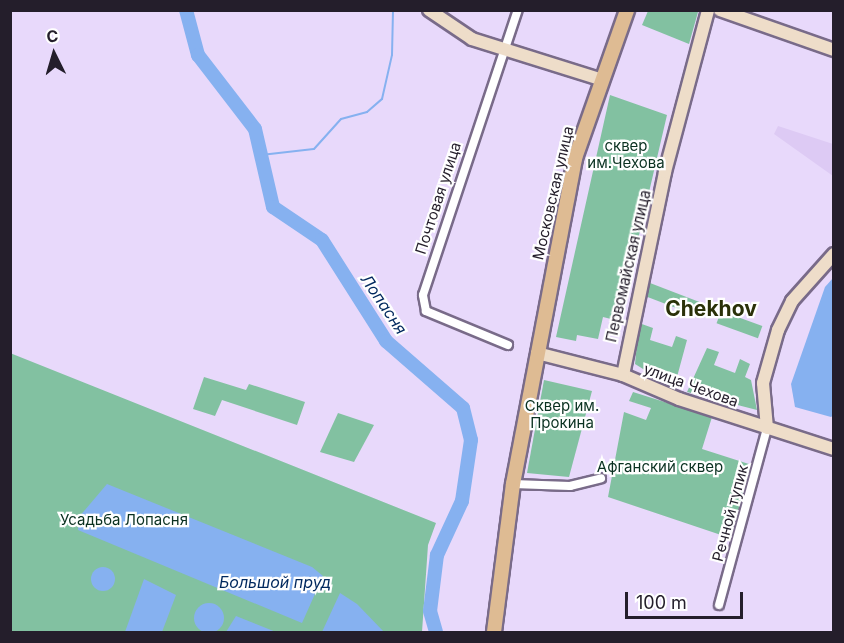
<!DOCTYPE html>
<html>
<head>
<meta charset="utf-8">
<style>
  body { margin:0 }
  #map { position:relative; width:844px; height:643px; overflow:hidden; background:#e8d9fb; font-family:Inter,sans-serif }
  div>[style] { position:absolute }
  [style*='--x'] { left:calc(var(--x)*1px); top:calc(var(--y)*1px); width:calc(var(--w)*1px); rotate:calc(var(--a)*1deg) }
  .built>* { inset:0; background:#ddcaf4 }
  .green>* { inset:0; background:#82c1a1; transform-origin:0 0 }
  .water>* { inset:0; background:#86b1f0 }
  .round { border-radius:50% }
  .stream>* { height:2px; margin:-1px; padding:0 1px; transform-origin:1px; border-radius:1px; background:#86b1f0 }
  .river>* { height:14px; margin:-7px; padding:0 7px; transform-origin:7px; border-radius:7px; background:#86b1f0 }
  .roads { filter:drop-shadow(2px 0 #796b89) drop-shadow(-2px 0 #796b89) drop-shadow(0 2px #796b89) drop-shadow(0 -2px #796b89) }
  .street>* { height:8px; margin:-4px; padding:0 4px; transform-origin:4px; border-radius:4px; background:#fff }
  .secondary>* { height:12px; margin:-6px; padding:0 6px; transform-origin:6px; border-radius:6px; background:#eeddc9 }
  .primary>* { height:14px; margin:-7px; padding:0 7px; transform-origin:7px; border-radius:7px; background:#debb93 }
  span { translate:-50% -50%; white-space:nowrap; text-align:center; line-height:1.15; -webkit-text-stroke:4.5px #fff; paint-order:stroke }
  .park-label { font-size:15px; color:#0a3121 }
  .street-label { font-size:15px; color:#241e2b }
  .water-label { font-size:16px; color:#00285e; font-style:italic }
  .district-label { font-size:21px; color:#2a3109; font-weight:700 }
  .frame { position:absolute; inset:0; border:12px solid #241e2b; pointer-events:none }
  .north { position:absolute; left:24px; top:24px; width:60px; height:60px; -webkit-text-stroke:4px #fff; paint-order:stroke; rotate:355deg; font-size:16px; font-weight:700; line-height:24px; text-align:center; color:#241e2b }
  .north::after { content:''; display:block; margin:auto; width:21px; height:27px; background:#241e2b; clip-path:polygon(50% 0,100% 100%,50% 72%,0 100%) }
  .scale { position:absolute; left:625px; top:592px; width:118px; height:27px; box-sizing:border-box; border:3px solid #241e2b; border-top:0; padding-left:8px; font-size:18px; line-height:21px; white-space:nowrap; color:#241e2b; -webkit-text-stroke:4px #fff; paint-order:stroke }
</style>
</head>
<body>
<div id="map">
  <div class="built">
    <i style="clip-path:polygon(778px 126px,833px 144px,833px 176px,774px 134px)"></i>
  </div>
  <div class="green">
    <i style="clip-path:polygon(648px 11px,698px 12px,689px 44px,642px 25px)"></i>
    <i style="clip-path:polygon(610px 95px,667px 115px,619px 321px,603px 317px,598px 339px,577px 335px,576px 341px,556px 337px)"></i>
    <i style="left:650px;top:283px;width:53px;height:14px;rotate:21deg"></i>
    <i style="left:721px;top:311px;width:44px;height:13px;rotate:20deg"></i>
    <i style="clip-path:polygon(639px 323px,653px 328px,650px 340px,672px 347px,676px 336px,687px 340px,674px 388px,635px 364px)"></i>
    <i style="clip-path:polygon(707px 348px,719px 352px,714px 365px,735px 373px,740px 359px,750px 364px,745px 377px,751px 380px,757px 410px,687px 392px)"></i>
    <i style="clip-path:polygon(10px 353px,436px 523px,428px 545px,422px 632px,11px 632px)"></i>
    <i style="clip-path:polygon(204px 377px,246px 390px,249px 384px,305px 402px,297px 425px,222px 400px,215px 416px,193px 409px)"></i>
    <i style="clip-path:polygon(544px 380px,592px 391px,569px 477px,527px 473px)"></i>
    <i style="clip-path:polygon(633px 392px,712px 417px,702px 449px,752px 465px,730px 538px,608px 497px,624px 412px,646px 420px,651px 408px,629px 401px)"></i>
    <i style="clip-path:polygon(338px 413px,374px 425px,354px 462px,320px 452px)"></i>
  </div>
  <div class="water">
    <i style="clip-path:polygon(833px 278px,834px 415px,831px 417px,795px 407px,791px 384px,825px 287px)"></i>
    <i style="clip-path:polygon(107px 484px,312px 567px,323px 576px,302px 623px,78px 530px,79px 517px)"></i>
    <i class="round" style="left:91px;top:567px;width:24px;height:24px"></i>
    <i style="clip-path:polygon(144px 579px,176px 595px,162px 632px,125px 632px)"></i>
    <i style="clip-path:polygon(340px 593px,357px 604px,384px 632px,322px 632px)"></i>
    <i class="round" style="left:194px;top:603px;width:30px;height:30px"></i>
    <i style="clip-path:polygon(236px 616px,276px 632px,226px 632px)"></i>
  </div>
  <div class="stream">
    <i style="--x:261;--y:155;--w:53;--a:-6.5"></i>
    <i style="--x:314;--y:149;--w:40;--a:-48"></i>
    <i style="--x:341;--y:119;--w:27;--a:-15"></i>
    <i style="--x:367;--y:112;--w:20;--a:-41"></i>
    <i style="--x:382;--y:99;--w:45;--a:-77.2"></i>
    <i style="--x:392;--y:55;--w:45;--a:-88.7"></i>
  </div>
  <div class="river">
    <i style="--x:186;--y:10;--w:47;--a:75.1"></i>
    <i style="--x:198;--y:55;--w:93;--a:52.4"></i>
    <i style="--x:255;--y:129;--w:80;--a:77"></i>
    <i style="--x:273;--y:207;--w:59;--a:34"></i>
    <i style="--x:322;--y:240;--w:120;--a:57.6"></i>
    <i style="--x:386;--y:341;--w:102;--a:41"></i>
    <i style="--x:463;--y:408;--w:33;--a:76"></i>
    <i style="--x:471;--y:440;--w:62;--a:98.4"></i>
    <i style="--x:462;--y:501;--w:60;--a:114.8"></i>
    <i style="--x:437;--y:555;--w:56;--a:97.1"></i>
    <i style="--x:430;--y:611;--w:22;--a:74"></i>
  </div>
  <div class="roads">
    <div class="street">
      <i style="--x:508;--y:345;--w:89;--a:-157.5"></i>
      <i style="--x:426;--y:311;--w:16;--a:-101"></i>
      <i style="--x:423;--y:295;--w:300;--a:-71.6"></i>
      <i style="--x:513;--y:484;--w:57;--a:2"></i>
      <i style="--x:570;--y:486;--w:32;--a:-14"></i>
      <i style="--x:719;--y:605;--w:183;--a:-74.8"></i>
    </div>
    <div class="secondary">
      <i style="--x:429;--y:10;--w:52;--a:34"></i>
      <i style="--x:472;--y:39;--w:134;--a:17.4"></i>
      <i style="--x:720;--y:10;--w:121;--a:19.3"></i>
      <i style="--x:537;--y:353;--w:89;--a:14.3"></i>
      <i style="--x:623;--y:375;--w:61;--a:23.2"></i>
      <i style="--x:679;--y:399;--w:163;--a:17.9"></i>
      <i style="--x:623;--y:375;--w:207;--a:-78.3"></i>
      <i style="--x:665;--y:172;--w:168;--a:-75.1"></i>
      <i style="--x:767;--y:428;--w:45;--a:-95.1"></i>
      <i style="--x:763;--y:383;--w:55;--a:-74.2"></i>
      <i style="--x:778;--y:330;--w:32;--a:-64"></i>
      <i style="--x:792;--y:301;--w:63;--a:-48.2"></i>
    </div>
    <div class="primary">
      <i style="--x:494;--y:632;--w:149;--a:-82.7"></i>
      <i style="--x:513;--y:484;--w:332;--a:-79.2"></i>
      <i style="--x:575;--y:158;--w:157;--a:-70.6"></i>
    </div>
  </div>
  <div class="park-label">
    <span style="left:626px;top:154px">сквер<br>им.Чехова</span>
    <span style="left:562px;top:414px">Сквер им.<br>Прокина</span>
    <span style="left:660px;top:467px">Афганский сквер</span>
    <span style="left:124px;top:520px">Усадьба Лопасня</span>
  </div>
  <div class="street-label">
    <span style="left:553px;top:193px;rotate:-77deg">Московская улица</span>
    <span style="left:438px;top:198px;rotate:-72deg">Почтовая улица</span>
    <span style="left:628px;top:266px;rotate:-77deg">Первомайская улица</span>
    <span style="left:691px;top:385px;rotate:20deg">улица Чехова</span>
    <span style="left:730px;top:513px;rotate:-75deg">Речной тупик</span>
  </div>
  <div class="water-label">
    <span style="left:384px;top:304px;rotate:56deg">Лопасня</span>
    <span style="left:275px;top:582px">Большой пруд</span>
  </div>
  <div class="district-label">
    <span style="left:711px;top:309px">Chekhov</span>
  </div>
  <div class="frame"></div>
  <div class="north">С</div>
  <div class="scale">100 m</div>
</div>
</body>
</html>
